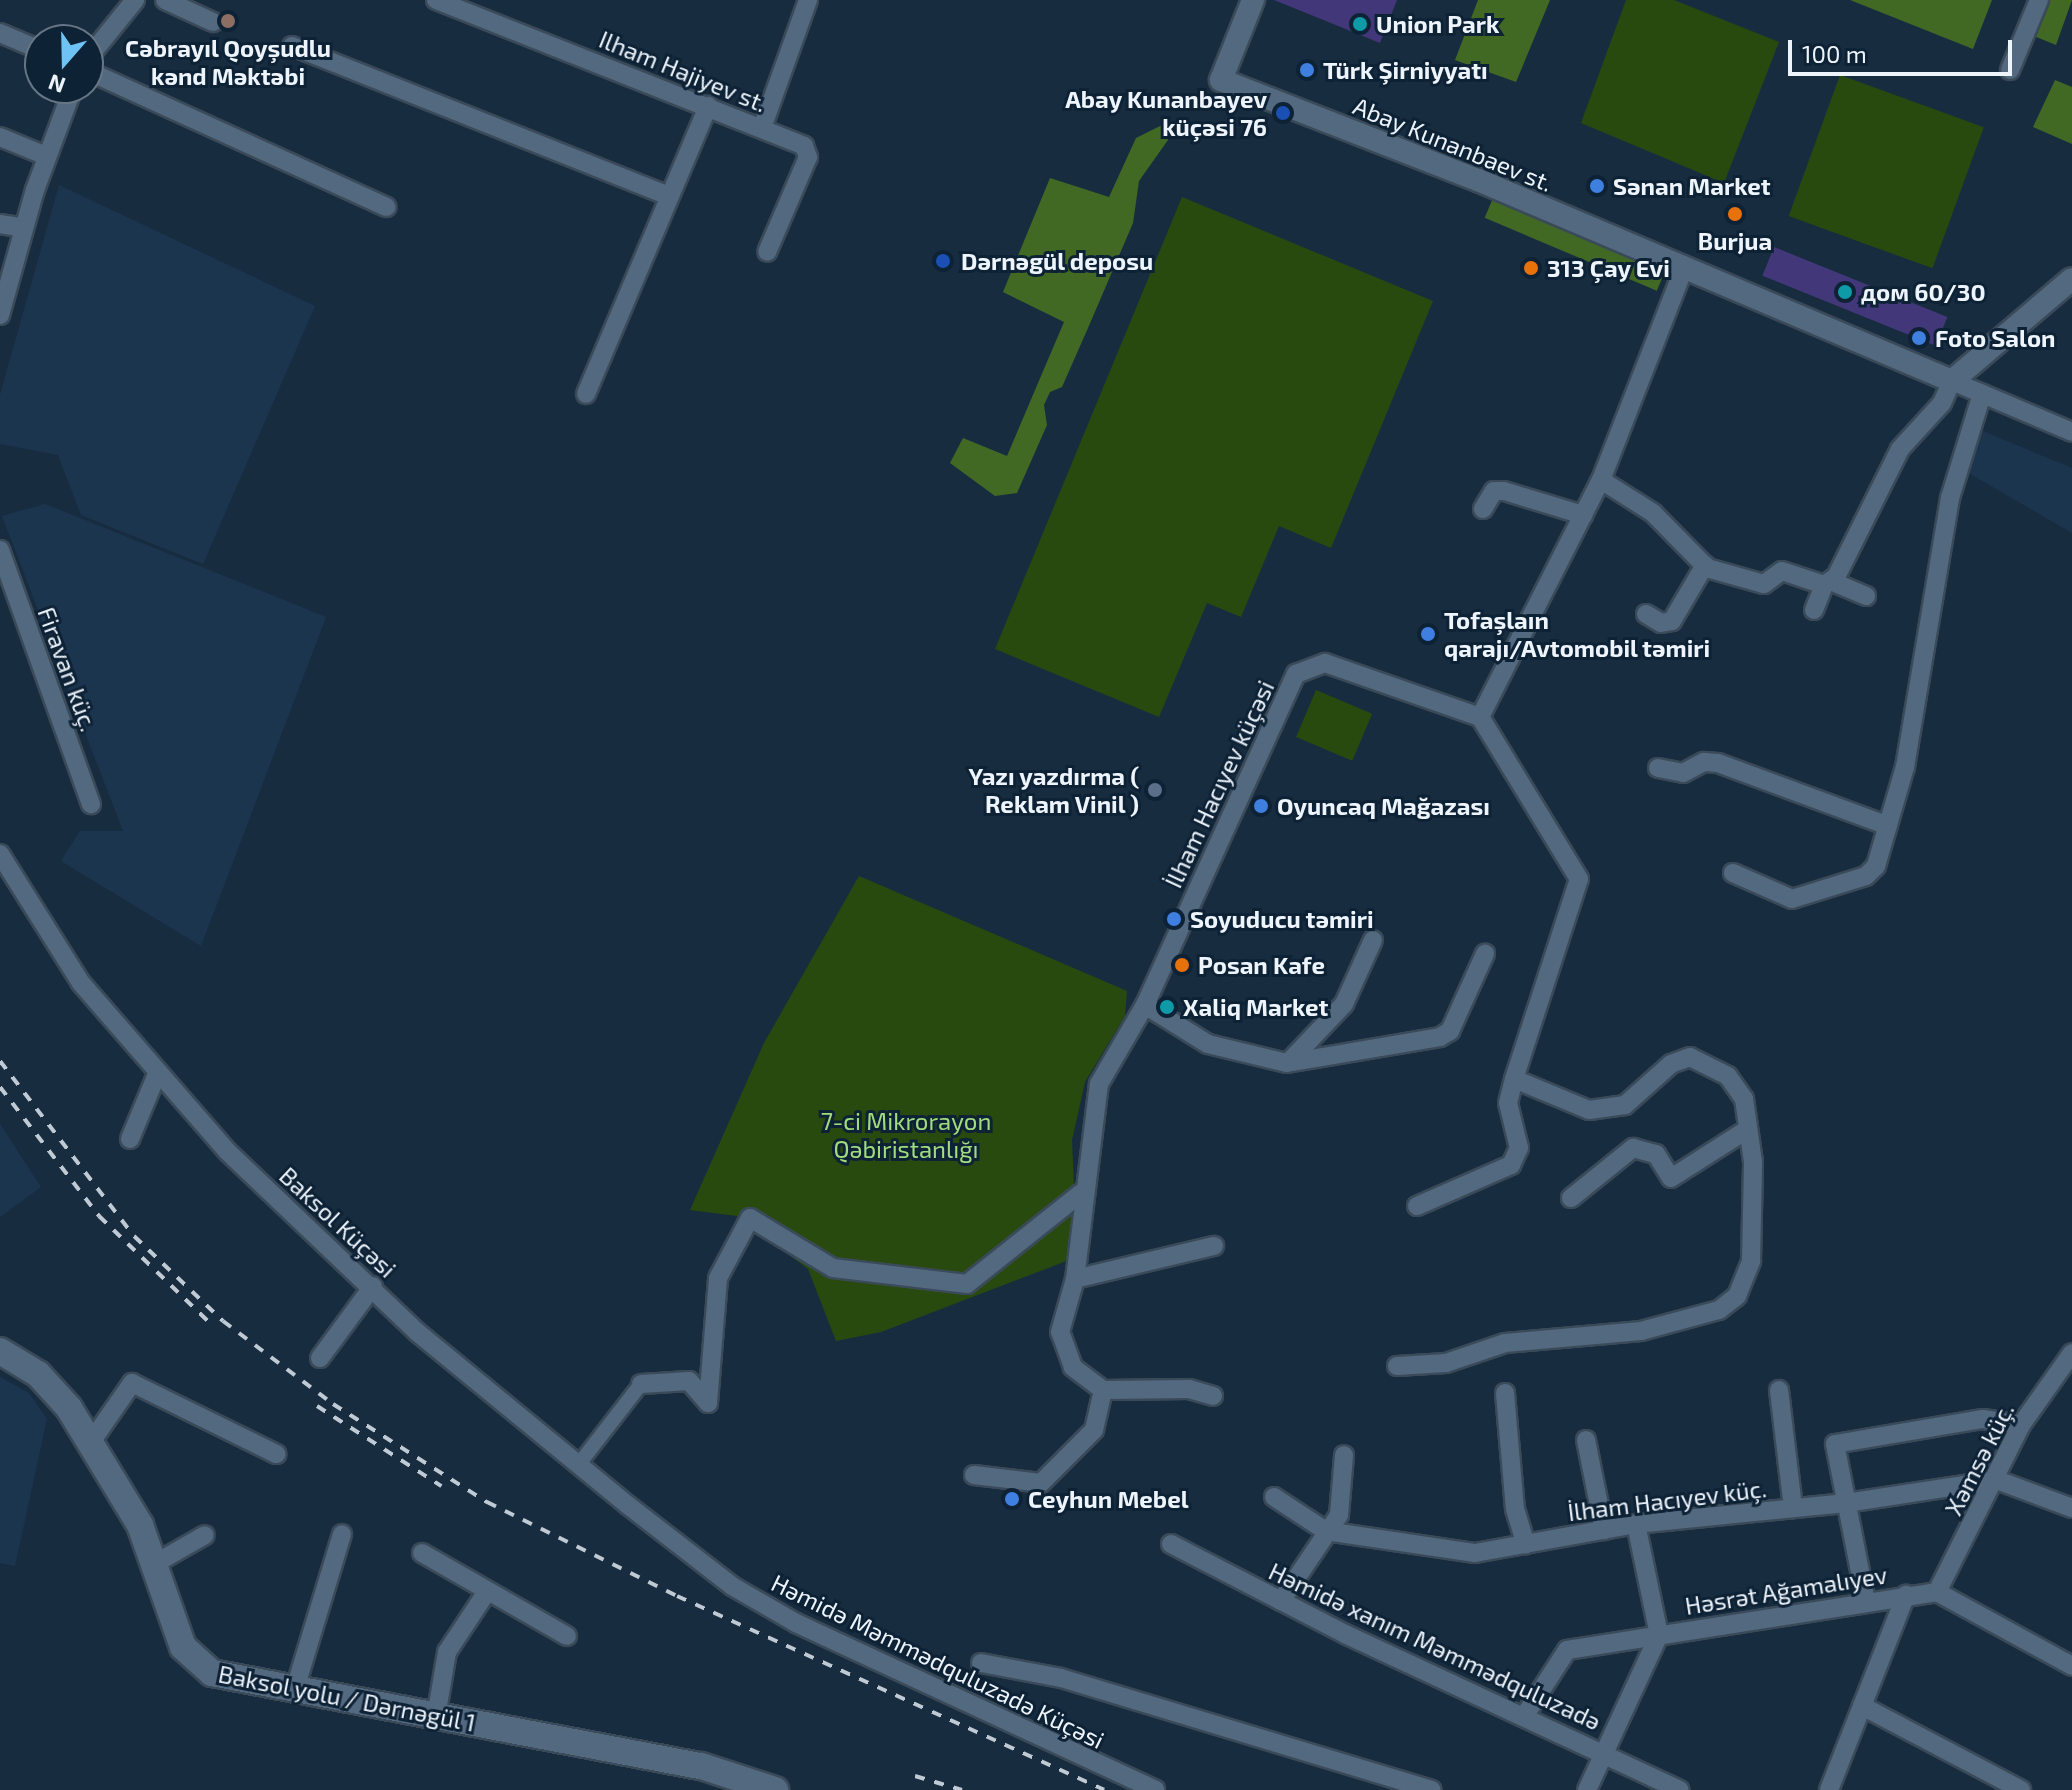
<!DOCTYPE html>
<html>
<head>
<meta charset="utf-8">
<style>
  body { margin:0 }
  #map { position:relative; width:2072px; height:1790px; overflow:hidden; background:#182c40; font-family:"Exo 2",sans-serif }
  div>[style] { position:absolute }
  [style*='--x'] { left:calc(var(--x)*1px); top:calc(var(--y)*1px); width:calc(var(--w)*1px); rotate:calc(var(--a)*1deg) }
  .built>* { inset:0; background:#1c354f }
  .green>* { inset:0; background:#294a0e; transform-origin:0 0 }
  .forest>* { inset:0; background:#416924; transform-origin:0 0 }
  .building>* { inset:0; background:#423779; transform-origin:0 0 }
  .roads { filter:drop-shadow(2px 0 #3a4a59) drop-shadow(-2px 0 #3a4a59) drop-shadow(0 2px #3a4a59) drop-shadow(0 -2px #3a4a59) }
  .pedestrian>* { height:14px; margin:-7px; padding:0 7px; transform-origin:7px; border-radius:7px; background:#536980 }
  .minor>* { height:18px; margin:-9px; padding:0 9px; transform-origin:9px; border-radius:9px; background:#536980 }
  .tertiary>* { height:22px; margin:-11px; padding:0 11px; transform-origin:11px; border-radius:11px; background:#536980 }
  .secondary>* { height:26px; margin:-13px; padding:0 13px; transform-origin:13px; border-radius:13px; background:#536980 }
  .rail>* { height:4px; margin-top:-2px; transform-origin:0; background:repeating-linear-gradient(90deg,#c0cad4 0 10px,transparent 0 20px) }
  .dots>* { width:22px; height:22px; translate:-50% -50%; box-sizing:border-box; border:4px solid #0e2236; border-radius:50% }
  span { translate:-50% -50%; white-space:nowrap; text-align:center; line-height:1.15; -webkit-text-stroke:6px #0e2236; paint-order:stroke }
  .poi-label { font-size:24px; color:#edf4fc; font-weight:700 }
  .left { translate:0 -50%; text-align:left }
  .right { translate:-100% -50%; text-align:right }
  .street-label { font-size:24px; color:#edf4fc }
  .park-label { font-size:24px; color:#a1dc7d }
  .north { position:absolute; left:24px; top:24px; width:80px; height:80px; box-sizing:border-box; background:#0e2236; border:2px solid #677685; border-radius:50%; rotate:200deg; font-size:22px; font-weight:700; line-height:32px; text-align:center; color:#edf4fc }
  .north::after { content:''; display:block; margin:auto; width:28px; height:36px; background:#6fc2f4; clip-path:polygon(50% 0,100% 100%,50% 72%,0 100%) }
  .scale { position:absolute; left:1788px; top:40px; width:224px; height:36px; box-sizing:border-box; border:4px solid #edf4fc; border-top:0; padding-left:10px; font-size:24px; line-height:28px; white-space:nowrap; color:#edf4fc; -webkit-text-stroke:6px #0e2236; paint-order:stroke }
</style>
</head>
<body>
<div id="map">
  <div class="built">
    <i style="clip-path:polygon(59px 185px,315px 306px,203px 564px,81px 515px,58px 455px,0 444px,0 395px)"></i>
    <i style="clip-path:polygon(1978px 429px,2072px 468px,2072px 533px,1965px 471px)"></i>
    <i style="clip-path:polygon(45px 504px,326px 617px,201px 946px,61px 861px,80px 831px,123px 831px,2px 516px)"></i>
    <i style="clip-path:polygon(0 1124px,41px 1187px,0 1217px)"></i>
    <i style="clip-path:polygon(0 1377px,29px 1393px,47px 1419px,15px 1566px,0 1563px)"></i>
  </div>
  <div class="green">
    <i style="clip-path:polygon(1626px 0,1674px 0,1779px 42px,1724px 183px,1581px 123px)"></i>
    <i style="left:1840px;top:75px;width:153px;height:150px;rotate:20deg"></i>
    <i style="clip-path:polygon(1182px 197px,1433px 301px,1331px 548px,1279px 526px,1241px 617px,1207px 603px,1159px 717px,995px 649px)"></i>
    <i style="left:1316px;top:690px;width:61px;height:51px;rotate:23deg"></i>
    <i style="clip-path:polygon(859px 876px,1127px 991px,1125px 1016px,1085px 1082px,1072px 1140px,1077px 1257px,881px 1332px,836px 1341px,808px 1269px,737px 1216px,690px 1210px,764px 1043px)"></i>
  </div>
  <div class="forest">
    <i style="clip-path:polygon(1478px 0,1550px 0,1516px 82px,1455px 60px)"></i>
    <i style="clip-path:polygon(1850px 0,1992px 0,1973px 49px)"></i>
    <i style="clip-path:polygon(2028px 0,2072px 0,2056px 45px,2017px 29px)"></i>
    <i style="clip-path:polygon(2055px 80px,2072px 87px,2072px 144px,2033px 127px)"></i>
    <i style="clip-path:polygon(1166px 123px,1168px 140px,1139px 181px,1133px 223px,1088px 328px,1062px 387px,1050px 392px,1044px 405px,1047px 425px,1017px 493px,995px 496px,950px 463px,963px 438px,1007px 456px,1064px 322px,1003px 292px,1050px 178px,1109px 197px,1136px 138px)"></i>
    <i style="left:1496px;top:191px;width:187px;height:29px;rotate:23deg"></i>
  </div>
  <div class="building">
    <i style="clip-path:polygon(1274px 0,1397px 0,1380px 43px)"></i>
    <i style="left:1774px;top:247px;width:187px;height:31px;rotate:22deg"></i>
  </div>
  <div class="roads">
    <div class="pedestrian">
      <i style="--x:579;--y:1464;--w:101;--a:-52.2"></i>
    </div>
    <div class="minor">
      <i style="--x:165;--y:0;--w:53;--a:24.6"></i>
      <i style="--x:436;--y:0;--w:396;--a:21.6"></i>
      <i style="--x:804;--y:146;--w:12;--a:70"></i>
      <i style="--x:808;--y:157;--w:103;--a:113.3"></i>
      <i style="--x:0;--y:33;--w:43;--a:23"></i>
      <i style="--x:292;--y:46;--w:406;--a:21.7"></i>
      <i style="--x:88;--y:58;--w:75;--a:-51"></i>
      <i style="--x:2010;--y:70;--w:76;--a:-67.5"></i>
      <i style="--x:88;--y:71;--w:328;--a:24.5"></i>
      <i style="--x:762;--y:128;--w:136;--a:-70.2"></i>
      <i style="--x:0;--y:137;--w:50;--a:22.4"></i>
      <i style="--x:0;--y:224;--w:24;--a:9"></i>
      <i style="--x:0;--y:315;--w:130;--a:-74.4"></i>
      <i style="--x:35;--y:190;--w:109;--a:-69.6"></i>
      <i style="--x:586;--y:394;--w:313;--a:-67"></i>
      <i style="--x:1601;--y:480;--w:62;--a:32.4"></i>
      <i style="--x:1653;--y:513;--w:77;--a:45.5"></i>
      <i style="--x:1707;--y:568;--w:59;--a:15.7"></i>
      <i style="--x:1764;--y:584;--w:22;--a:-36"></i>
      <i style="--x:1782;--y:571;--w:44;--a:18.4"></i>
      <i style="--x:1824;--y:585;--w:14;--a:-34"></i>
      <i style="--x:1836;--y:577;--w:143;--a:-63.4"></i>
      <i style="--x:1900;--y:449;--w:62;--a:-47.6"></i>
      <i style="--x:1942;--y:403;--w:24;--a:-66"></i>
      <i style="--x:1952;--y:381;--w:130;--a:23"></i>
      <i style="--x:1483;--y:509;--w:21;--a:-59"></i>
      <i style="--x:1494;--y:491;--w:10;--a:0"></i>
      <i style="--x:1504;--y:491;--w:83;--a:16.9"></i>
      <i style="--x:0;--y:550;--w:270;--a:70.3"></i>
      <i style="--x:1833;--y:582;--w:36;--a:23"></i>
      <i style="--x:1814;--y:610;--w:27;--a:-68"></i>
      <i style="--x:1646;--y:614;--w:17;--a:31"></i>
      <i style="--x:1661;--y:623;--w:11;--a:-10"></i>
      <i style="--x:1672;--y:621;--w:65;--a:-59.5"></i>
      <i style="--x:1658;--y:768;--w:25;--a:11"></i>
      <i style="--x:1683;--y:773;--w:24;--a:-28"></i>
      <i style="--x:1704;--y:762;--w:14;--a:4"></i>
      <i style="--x:1718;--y:763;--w:181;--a:20.3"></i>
      <i style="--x:0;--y:854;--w:152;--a:57.9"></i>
      <i style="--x:81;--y:983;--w:224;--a:49"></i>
      <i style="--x:228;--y:1152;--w:261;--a:43.6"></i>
      <i style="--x:417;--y:1332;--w:274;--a:39.4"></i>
      <i style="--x:629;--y:1506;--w:130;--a:37.8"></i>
      <i style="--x:732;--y:1586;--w:74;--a:30"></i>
      <i style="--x:796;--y:1623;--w:396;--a:24.9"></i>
      <i style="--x:1733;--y:873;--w:64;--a:23.8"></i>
      <i style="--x:1792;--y:899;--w:77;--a:-17.3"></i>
      <i style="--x:1866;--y:876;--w:14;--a:-45"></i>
      <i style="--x:1876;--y:866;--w:103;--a:-73.7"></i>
      <i style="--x:1905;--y:767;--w:273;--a:-80.5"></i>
      <i style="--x:1950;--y:498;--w:109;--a:-72.9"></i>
      <i style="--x:1145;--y:1005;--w:74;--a:31.8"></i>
      <i style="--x:1208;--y:1044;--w:81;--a:13.5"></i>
      <i style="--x:1287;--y:1063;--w:155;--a:-9.6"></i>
      <i style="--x:1440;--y:1037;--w:12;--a:-31"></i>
      <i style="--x:1450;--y:1031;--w:85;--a:-65.6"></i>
      <i style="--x:1289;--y:1062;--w:80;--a:-46.5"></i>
      <i style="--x:1344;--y:1004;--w:70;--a:-65.6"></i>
      <i style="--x:130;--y:1139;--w:70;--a:-67.4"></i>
      <i style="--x:1571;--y:1198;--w:80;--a:-38.9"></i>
      <i style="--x:1633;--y:1148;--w:24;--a:15"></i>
      <i style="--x:1656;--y:1154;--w:28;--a:58"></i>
      <i style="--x:1671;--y:1178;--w:91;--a:-32.5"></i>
      <i style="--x:1417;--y:1206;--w:103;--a:-23.6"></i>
      <i style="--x:1511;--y:1165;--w:19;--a:-65"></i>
      <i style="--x:1519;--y:1148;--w:46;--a:-103.7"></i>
      <i style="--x:1508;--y:1103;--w:25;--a:-76"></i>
      <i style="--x:1075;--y:1279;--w:143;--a:-13.4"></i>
      <i style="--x:320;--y:1358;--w:89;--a:-53.6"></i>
      <i style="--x:1397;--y:1366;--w:49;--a:-3.5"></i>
      <i style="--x:1446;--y:1363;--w:62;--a:-18.7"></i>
      <i style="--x:1505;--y:1343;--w:137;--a:-5"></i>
      <i style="--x:1641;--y:1331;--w:81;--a:-15.1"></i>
      <i style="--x:1719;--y:1310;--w:23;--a:-38"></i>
      <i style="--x:1737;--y:1296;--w:38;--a:-68"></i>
      <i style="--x:1751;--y:1261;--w:99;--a:-88.8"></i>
      <i style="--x:1753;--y:1162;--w:64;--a:-98.1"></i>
      <i style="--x:1744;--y:1099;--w:28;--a:-125"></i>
      <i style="--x:1728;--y:1076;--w:42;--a:-153.4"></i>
      <i style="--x:1690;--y:1057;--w:20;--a:160"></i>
      <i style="--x:1671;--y:1064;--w:62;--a:138.3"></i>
      <i style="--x:1625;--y:1105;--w:36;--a:172"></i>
      <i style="--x:1589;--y:1110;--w:81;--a:-157.5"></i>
      <i style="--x:1514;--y:1079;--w:210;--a:-72"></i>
      <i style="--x:1579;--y:879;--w:190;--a:-121.4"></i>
      <i style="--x:1480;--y:717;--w:266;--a:-63"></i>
      <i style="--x:1601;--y:480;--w:228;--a:-68.6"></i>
      <i style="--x:641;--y:1384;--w:48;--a:-3.6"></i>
      <i style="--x:689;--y:1381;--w:29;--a:49"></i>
      <i style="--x:708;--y:1403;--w:125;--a:-85.4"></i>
      <i style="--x:718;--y:1278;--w:68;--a:-61.9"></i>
      <i style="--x:750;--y:1218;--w:97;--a:31.1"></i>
      <i style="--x:833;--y:1268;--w:135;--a:6.8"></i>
      <i style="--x:967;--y:1284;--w:146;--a:-38.6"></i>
      <i style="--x:1103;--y:1390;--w:38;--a:-143"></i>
      <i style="--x:1073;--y:1367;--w:37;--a:-110"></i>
      <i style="--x:1060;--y:1332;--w:55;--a:-74.2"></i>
      <i style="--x:1075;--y:1279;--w:196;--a:-83"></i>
      <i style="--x:1099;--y:1084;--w:91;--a:-59.8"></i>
      <i style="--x:1145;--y:1005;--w:364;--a:-65.5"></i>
      <i style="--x:1296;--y:674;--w:31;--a:-21"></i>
      <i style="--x:1325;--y:663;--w:164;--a:19.2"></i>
      <i style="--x:1103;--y:1390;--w:86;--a:-0.7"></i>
      <i style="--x:1189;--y:1389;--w:25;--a:16"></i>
      <i style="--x:1779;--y:1390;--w:119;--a:83.2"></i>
      <i style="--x:1505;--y:1393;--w:116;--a:85.1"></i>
      <i style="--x:1515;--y:1509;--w:37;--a:73"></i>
      <i style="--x:1586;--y:1440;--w:92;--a:78.7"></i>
      <i style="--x:91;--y:1442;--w:72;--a:-55.2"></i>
      <i style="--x:132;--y:1383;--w:161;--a:26.2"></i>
      <i style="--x:974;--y:1475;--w:67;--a:6.8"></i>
      <i style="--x:1041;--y:1483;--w:75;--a:-45"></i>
      <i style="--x:1094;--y:1430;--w:41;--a:-77.3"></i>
      <i style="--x:1274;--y:1497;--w:62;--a:33.2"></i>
      <i style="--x:1326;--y:1531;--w:151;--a:8.4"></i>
      <i style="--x:1475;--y:1553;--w:164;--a:-10.2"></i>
      <i style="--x:1636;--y:1524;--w:211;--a:-5.7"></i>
      <i style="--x:1846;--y:1503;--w:153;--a:-8.7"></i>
      <i style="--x:1997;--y:1480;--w:80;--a:20.5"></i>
      <i style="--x:1171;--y:1544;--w:196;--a:27.3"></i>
      <i style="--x:1345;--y:1634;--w:369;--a:25"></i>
      <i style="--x:422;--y:1553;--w:167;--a:29.8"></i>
      <i style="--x:156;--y:1563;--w:56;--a:-29.7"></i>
      <i style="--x:1937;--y:1592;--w:187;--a:-63.3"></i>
      <i style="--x:2021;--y:1425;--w:88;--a:-54.7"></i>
      <i style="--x:1281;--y:1601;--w:104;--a:-56"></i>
      <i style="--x:1339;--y:1515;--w:60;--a:-85.2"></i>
      <i style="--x:1866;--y:1602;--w:161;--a:-101.1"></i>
      <i style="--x:1835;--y:1444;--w:150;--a:-9.6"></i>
      <i style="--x:1983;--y:1419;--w:38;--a:9"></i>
      <i style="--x:981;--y:1663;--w:81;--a:10.6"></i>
      <i style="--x:1061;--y:1678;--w:387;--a:16.8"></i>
      <i style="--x:294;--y:1692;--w:165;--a:-73.1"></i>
      <i style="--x:1862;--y:1706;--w:180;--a:27.8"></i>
      <i style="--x:1525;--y:1715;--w:77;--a:-57.1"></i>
      <i style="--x:1567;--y:1650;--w:375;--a:-8.9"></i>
      <i style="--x:1937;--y:1592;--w:154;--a:28.7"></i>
      <i style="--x:436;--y:1717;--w:66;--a:-80.4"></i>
      <i style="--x:447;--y:1652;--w:71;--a:-56.5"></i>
      <i style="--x:1587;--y:1790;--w:171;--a:-65.1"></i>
      <i style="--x:1659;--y:1635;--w:113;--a:-101.7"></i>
      <i style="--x:1829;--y:1790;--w:210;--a:-68.5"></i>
    </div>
    <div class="tertiary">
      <i style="--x:1253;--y:0;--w:86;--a:111.8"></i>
      <i style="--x:1221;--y:80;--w:276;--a:21.3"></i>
      <i style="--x:1478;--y:180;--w:515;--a:22.98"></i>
      <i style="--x:1952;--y:381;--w:157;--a:-40.4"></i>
    </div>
    <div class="secondary">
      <i style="--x:0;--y:1351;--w:44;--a:31.2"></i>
      <i style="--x:38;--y:1374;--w:46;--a:47.6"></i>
      <i style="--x:69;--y:1408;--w:137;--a:58.7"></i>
      <i style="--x:140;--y:1525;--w:129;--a:70.6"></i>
      <i style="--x:183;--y:1647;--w:39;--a:42"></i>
      <i style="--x:212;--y:1673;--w:498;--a:10.8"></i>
      <i style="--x:701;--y:1766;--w:78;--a:18"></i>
    </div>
  </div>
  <div class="rail">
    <i style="--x:0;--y:1061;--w:220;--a:52.6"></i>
    <i style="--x:134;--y:1236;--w:123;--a:43.7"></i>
    <i style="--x:223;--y:1321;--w:138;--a:37"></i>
    <i style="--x:333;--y:1404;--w:183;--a:32.5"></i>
    <i style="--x:487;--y:1502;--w:212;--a:26.3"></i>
    <i style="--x:677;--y:1596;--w:469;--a:24.4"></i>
    <i style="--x:0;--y:1087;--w:163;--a:52.5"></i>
    <i style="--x:99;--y:1216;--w:157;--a:44"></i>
    <i style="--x:317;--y:1406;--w:148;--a:32.8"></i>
    <i style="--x:915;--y:1776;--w:49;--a:16.6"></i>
  </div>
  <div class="dots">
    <i style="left:228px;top:21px;background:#8d6e63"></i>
    <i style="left:1360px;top:24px;background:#0f9aa8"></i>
    <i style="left:1307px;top:70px;background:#3f7fe0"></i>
    <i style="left:1283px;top:113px;background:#1a4fb4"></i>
    <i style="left:1597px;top:186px;background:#3f7fe0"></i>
    <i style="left:1735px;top:214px;background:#e8710a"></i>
    <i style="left:943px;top:261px;background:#1a4fb4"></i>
    <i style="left:1531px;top:268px;background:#e8710a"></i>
    <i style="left:1845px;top:292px;background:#0f9aa8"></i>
    <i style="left:1919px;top:338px;background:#3f7fe0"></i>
    <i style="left:1428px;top:634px;background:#3f7fe0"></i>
    <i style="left:1155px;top:790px;background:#5c6f8a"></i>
    <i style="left:1261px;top:806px;background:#3f7fe0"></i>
    <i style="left:1174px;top:919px;background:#3f7fe0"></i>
    <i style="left:1182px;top:965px;background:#e8710a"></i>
    <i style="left:1167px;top:1007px;background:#0f9aa8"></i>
    <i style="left:1012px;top:1499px;background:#3f7fe0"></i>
  </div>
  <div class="poi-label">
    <span class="left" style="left:1376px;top:24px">Union Park</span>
    <span style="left:228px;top:62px">Cəbrayıl Qoyşudlu<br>kənd Məktəbi</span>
    <span class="left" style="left:1323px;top:70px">Türk Şirniyyatı</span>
    <span class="right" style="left:1267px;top:113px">Abay Kunanbayev<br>küçəsi 76</span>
    <span class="left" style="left:1613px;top:186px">Sənan Market</span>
    <span style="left:1735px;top:241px">Burjua</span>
    <span class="left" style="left:961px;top:261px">Dərnəgül deposu</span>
    <span class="left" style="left:1547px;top:268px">313 Çay Evi</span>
    <span class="left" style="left:1861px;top:292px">дом 60/30</span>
    <span class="left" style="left:1935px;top:338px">Foto Salon</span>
    <span class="left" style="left:1444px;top:634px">Tofaşlaın<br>qarajı/Avtomobil təmiri</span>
    <span class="right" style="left:1139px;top:790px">Yazı yazdırma (<br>Reklam Vinil )</span>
    <span class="left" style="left:1277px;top:806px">Oyuncaq Mağazası</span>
    <span class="left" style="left:1190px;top:919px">Soyuducu təmiri</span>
    <span class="left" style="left:1198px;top:965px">Posan Kafe</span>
    <span class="left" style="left:1183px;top:1007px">Xaliq Market</span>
    <span class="left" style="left:1028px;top:1499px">Ceyhun Mebel</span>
  </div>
  <div class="street-label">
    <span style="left:683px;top:71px;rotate:22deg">Ilham Hajiyev st.</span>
    <span style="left:1453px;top:144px;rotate:22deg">Abay Kunanbaev st.</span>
    <span style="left:68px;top:669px;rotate:70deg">Firavan küç.</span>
    <span style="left:1219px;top:784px;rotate:-65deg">İlham Hacıyev küçəsi</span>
    <span style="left:338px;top:1222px;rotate:43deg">Baksol Küçəsi</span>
    <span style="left:1979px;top:1459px;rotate:-63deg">Xəmsə küç.</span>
    <span style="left:1667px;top:1500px;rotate:-7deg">İlham Hacıyev küç.</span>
    <span style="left:1786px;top:1590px;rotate:-9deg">Həsrət Ağamalıyev</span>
    <span style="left:1435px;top:1646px;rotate:25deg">Həmidə xanım Məmmədquluzadə</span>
    <span style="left:938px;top:1661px;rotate:26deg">Həmidə Məmmədquluzadə Küçəsi</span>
    <span style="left:347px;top:1698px;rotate:11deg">Baksol yolu / Dərnəgül 1</span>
  </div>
  <div class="park-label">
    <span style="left:906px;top:1135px">7-ci Mikrorayon<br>Qəbiristanlığı</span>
  </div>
  <div class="north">N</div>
  <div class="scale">100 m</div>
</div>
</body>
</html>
